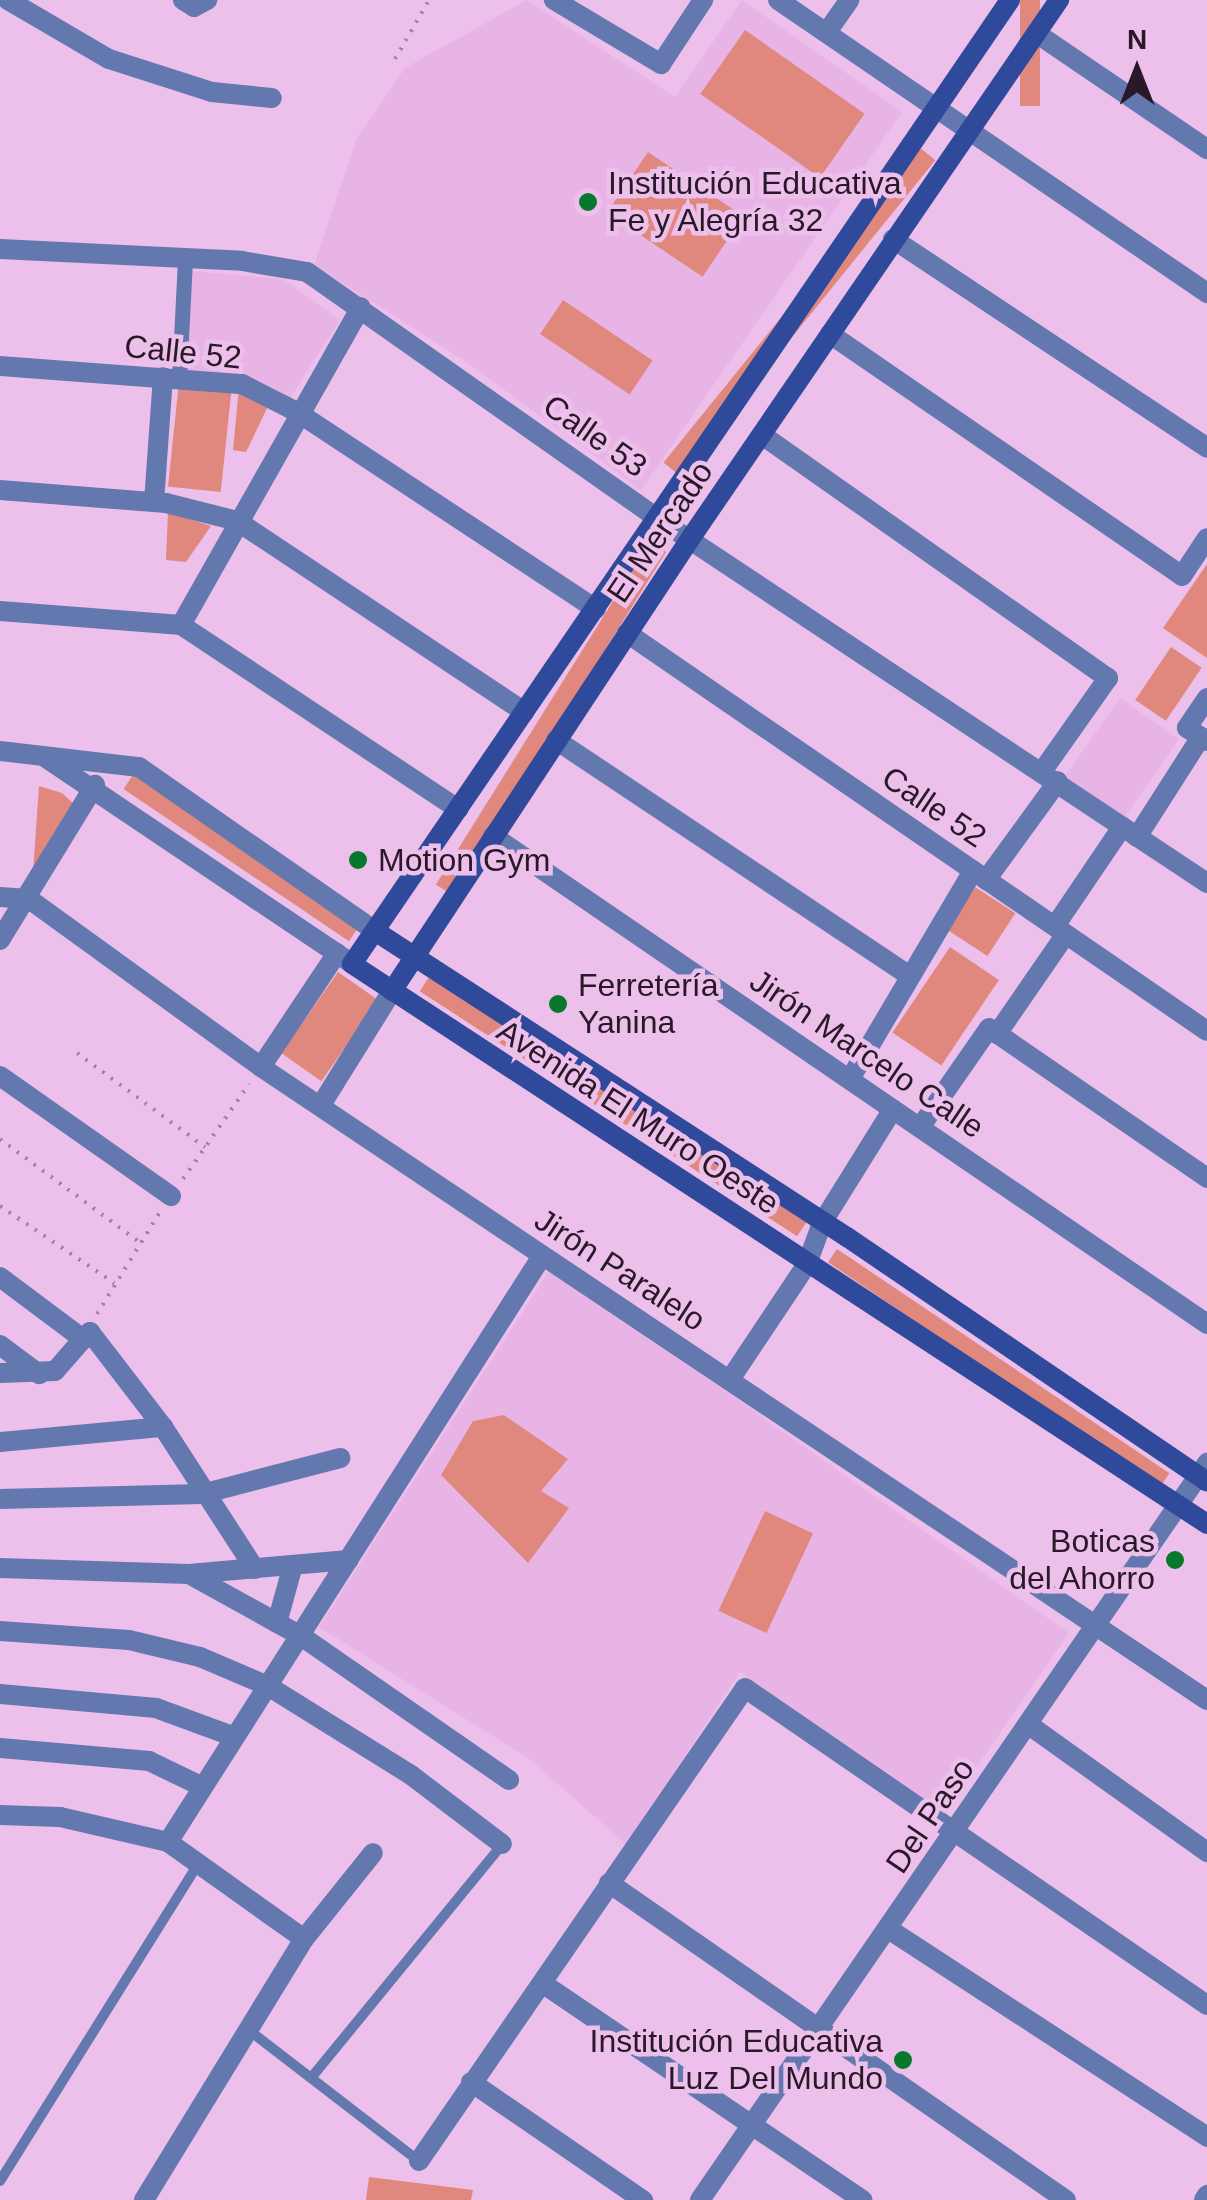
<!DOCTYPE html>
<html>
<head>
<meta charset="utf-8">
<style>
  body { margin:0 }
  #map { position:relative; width:1207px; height:2200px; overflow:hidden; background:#edbfeb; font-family:Helvetica,sans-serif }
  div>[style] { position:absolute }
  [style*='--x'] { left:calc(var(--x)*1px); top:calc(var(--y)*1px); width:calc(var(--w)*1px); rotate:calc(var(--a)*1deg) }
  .built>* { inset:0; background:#e8b4e6; transform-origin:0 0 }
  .green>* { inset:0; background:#e0887d; transform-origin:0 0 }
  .path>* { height:4px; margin-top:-2px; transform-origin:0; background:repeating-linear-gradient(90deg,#a683a5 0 2.5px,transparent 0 10.5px) }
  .service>* { height:10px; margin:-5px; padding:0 5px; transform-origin:5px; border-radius:5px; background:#6278af }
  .pedestrian>* { height:15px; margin:-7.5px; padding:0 7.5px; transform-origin:7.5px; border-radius:7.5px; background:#6278af }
  .minor>* { height:20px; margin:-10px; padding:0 10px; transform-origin:10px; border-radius:10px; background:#6278af }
  .tertiary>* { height:20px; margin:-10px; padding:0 10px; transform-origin:10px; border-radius:10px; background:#6278af }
  .secondary>* { height:20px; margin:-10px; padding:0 10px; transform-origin:10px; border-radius:10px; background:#304a9b }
  .dots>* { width:28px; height:28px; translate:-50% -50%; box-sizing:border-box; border:5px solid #edbfeb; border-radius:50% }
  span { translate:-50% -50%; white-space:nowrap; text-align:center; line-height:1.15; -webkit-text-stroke:9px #edbfeb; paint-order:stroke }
  .poi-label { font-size:32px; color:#281828 }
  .left { translate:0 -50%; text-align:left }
  .right { translate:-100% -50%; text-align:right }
  .street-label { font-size:32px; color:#281828 }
  .north { position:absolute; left:1087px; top:20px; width:100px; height:100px; -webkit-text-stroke:8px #edbfeb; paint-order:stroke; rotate:0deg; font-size:28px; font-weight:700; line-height:40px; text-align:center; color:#281828 }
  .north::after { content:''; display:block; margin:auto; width:35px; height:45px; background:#281828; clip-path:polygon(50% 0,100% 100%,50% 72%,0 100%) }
</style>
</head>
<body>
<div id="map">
  <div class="built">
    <i style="clip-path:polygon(527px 0,675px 97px,742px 0,902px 112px,641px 490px,465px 361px,314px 265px,357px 138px,405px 68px)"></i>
    <i style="clip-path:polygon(192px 271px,283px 279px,340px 320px,287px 403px,185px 376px)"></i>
    <i style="left:1120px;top:698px;width:72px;height:98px;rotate:35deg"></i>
    <i style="clip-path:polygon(551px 1268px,1069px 1633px,945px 1813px,740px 1672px,627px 1845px,528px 1758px,319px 1627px)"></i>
  </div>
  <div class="green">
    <i style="left:1020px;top:0;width:20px;height:106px"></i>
    <i style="left:745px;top:30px;width:146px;height:78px;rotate:35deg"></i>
    <i style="left:919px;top:147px;width:21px;height:406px;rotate:39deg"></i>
    <i style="left:648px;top:152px;width:115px;height:73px;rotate:34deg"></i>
    <i style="left:563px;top:300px;width:108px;height:41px;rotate:34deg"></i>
    <i style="left:179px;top:382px;width:53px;height:105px;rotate:6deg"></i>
    <i style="clip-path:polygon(239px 387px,270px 402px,246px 452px,233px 450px)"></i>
    <i style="clip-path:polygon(168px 512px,211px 526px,186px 562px,166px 560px)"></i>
    <i style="left:650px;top:542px;width:19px;height:404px;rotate:32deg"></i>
    <i style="clip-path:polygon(1207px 564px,1207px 658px,1163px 628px)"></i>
    <i style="left:1171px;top:647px;width:37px;height:64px;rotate:34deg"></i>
    <i style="left:133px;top:775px;width:272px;height:17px;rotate:34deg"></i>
    <i style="clip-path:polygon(39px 786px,62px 793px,74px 804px,33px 872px)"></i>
    <i style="left:975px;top:887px;width:48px;height:51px;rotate:33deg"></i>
    <i style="left:950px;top:947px;width:59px;height:103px;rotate:34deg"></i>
    <i style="left:338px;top:972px;width:49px;height:99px;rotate:35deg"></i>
    <i style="left:429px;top:977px;width:450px;height:17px;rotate:33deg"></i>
    <i style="left:837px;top:1249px;width:401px;height:16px;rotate:34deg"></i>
    <i style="clip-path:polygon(504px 1415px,568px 1459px,541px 1491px,569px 1508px,528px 1563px,441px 1475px,473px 1421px)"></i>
    <i style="left:765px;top:1511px;width:53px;height:110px;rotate:25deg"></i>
    <i style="clip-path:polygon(369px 2177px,473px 2190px,471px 2200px,366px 2200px)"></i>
  </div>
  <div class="path">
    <i style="--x:395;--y:59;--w:68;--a:-60"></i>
    <i style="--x:77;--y:1053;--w:159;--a:36.3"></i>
    <i style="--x:0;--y:1139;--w:173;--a:36.5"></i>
    <i style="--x:183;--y:1179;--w:116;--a:-55.2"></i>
    <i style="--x:0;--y:1206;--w:138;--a:34"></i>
    <i style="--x:97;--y:1314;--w:120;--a:-58.3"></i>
  </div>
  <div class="service">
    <i style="--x:250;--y:2031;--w:213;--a:37.6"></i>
    <i style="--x:311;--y:2078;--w:301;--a:-50.7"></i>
    <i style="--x:0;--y:2181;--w:374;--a:-58"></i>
  </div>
  <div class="pedestrian">
    <i style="--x:179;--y:378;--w:118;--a:-87.1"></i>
  </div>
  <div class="minor">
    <i style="--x:8;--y:0;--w:117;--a:30.3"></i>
    <i style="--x:109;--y:59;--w:108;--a:17.8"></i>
    <i style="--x:212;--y:92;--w:60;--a:5.7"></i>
    <i style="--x:183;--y:0;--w:13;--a:32"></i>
    <i style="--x:194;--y:7;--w:15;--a:-28"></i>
    <i style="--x:554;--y:0;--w:125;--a:30.9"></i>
    <i style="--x:661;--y:64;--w:77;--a:-56.7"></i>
    <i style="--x:778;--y:0;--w:520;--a:34.33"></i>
    <i style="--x:827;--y:32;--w:39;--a:-55"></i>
    <i style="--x:1036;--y:33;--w:207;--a:34.2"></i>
    <i style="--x:893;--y:239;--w:377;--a:33.6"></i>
    <i style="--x:0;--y:249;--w:242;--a:2.8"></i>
    <i style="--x:242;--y:261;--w:66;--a:9.6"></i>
    <i style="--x:307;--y:272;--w:428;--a:35.1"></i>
    <i style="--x:657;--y:518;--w:660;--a:33.57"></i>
    <i style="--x:830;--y:334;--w:427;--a:34.5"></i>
    <i style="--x:1182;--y:576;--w:45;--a:-56.7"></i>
    <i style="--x:0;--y:366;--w:243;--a:4.3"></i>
    <i style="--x:242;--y:384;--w:62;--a:27"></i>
    <i style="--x:297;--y:412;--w:358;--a:33.4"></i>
    <i style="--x:762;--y:435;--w:423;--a:35.1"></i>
    <i style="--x:1108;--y:678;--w:113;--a:125.2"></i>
    <i style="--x:0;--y:490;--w:167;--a:4.5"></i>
    <i style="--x:166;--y:503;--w:73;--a:14.2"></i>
    <i style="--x:237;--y:521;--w:345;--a:33.6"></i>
    <i style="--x:154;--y:502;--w:125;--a:-85.9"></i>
    <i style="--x:0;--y:611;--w:182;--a:4.4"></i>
    <i style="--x:181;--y:625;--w:333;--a:33.6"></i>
    <i style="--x:181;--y:625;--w:365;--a:-60.5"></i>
    <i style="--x:627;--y:633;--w:703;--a:34.46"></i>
    <i style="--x:1207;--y:698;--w:36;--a:124"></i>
    <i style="--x:1187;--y:728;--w:24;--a:33"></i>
    <i style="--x:556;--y:740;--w:423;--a:33.7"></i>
    <i style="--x:493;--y:836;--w:865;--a:34.35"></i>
    <i style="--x:1137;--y:837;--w:119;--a:-57.4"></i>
    <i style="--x:986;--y:880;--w:122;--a:-54"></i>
    <i style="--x:0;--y:897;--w:29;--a:4"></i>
    <i style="--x:29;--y:899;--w:286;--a:35.9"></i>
    <i style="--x:261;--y:1067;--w:1138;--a:33.79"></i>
    <i style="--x:1055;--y:926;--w:120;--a:-55.9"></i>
    <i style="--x:0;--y:940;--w:182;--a:-58.5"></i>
    <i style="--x:997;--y:1034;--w:121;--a:-55.4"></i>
    <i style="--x:261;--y:1067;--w:137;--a:-56.3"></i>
    <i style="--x:0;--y:1076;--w:209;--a:35.1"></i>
    <i style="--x:850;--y:1079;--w:242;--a:-59.4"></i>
    <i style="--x:321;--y:1105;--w:134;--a:-58.1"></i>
    <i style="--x:921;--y:1126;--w:119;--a:-55.2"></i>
    <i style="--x:989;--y:1028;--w:265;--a:34.5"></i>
    <i style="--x:0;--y:1277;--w:104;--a:36.8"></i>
    <i style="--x:83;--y:1339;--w:10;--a:-45"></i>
    <i style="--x:90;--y:1332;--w:120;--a:52.5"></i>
    <i style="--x:163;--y:1427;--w:169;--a:57.1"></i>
    <i style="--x:0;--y:1345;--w:49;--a:36.6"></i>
    <i style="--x:0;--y:1373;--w:55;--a:-2.1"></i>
    <i style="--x:55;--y:1371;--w:43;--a:-48.8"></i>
    <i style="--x:731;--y:1378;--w:137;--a:-56.3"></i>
    <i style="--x:807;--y:1264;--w:44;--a:-69.9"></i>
    <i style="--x:822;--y:1223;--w:134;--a:-58.1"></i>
    <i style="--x:0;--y:1442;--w:164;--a:-5.3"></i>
    <i style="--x:0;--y:1499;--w:202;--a:-1.4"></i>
    <i style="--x:202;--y:1494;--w:143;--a:-14.6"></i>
    <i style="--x:0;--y:1568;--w:189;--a:1.8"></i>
    <i style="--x:189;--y:1574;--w:160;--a:-5"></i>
    <i style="--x:189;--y:1574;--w:128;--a:29"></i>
    <i style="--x:301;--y:1636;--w:253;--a:34.7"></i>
    <i style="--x:277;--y:1623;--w:60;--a:-74.6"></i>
    <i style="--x:0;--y:1631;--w:129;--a:4"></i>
    <i style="--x:129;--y:1640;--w:73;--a:13.5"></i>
    <i style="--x:200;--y:1657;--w:74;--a:23.1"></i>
    <i style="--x:268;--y:1686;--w:168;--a:31.9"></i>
    <i style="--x:411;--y:1775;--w:114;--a:37.2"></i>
    <i style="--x:0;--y:1694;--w:157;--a:5.1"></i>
    <i style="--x:156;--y:1708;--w:84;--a:20.2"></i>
    <i style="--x:1029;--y:1725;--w:219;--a:35.5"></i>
    <i style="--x:0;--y:1748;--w:150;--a:5"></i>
    <i style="--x:149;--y:1761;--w:60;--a:25.7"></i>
    <i style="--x:0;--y:1815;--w:60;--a:1.9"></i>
    <i style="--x:60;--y:1817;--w:111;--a:13"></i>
    <i style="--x:168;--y:1842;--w:167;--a:35.5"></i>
    <i style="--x:168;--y:1842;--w:695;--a:-57.45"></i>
    <i style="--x:609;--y:1883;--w:556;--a:34.75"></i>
    <i style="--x:890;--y:1930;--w:379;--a:33.1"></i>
    <i style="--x:542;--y:1983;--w:387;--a:34.1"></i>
    <i style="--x:471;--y:2082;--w:209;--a:34.5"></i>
    <i style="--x:419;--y:2161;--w:574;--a:-55.42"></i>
    <i style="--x:745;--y:1688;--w:560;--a:34.46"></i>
    <i style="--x:144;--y:2200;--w:306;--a:-58.5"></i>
    <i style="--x:304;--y:1939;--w:110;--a:-51.3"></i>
    <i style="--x:700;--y:2200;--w:895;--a:-55.47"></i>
    <i style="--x:1204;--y:2200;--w:6;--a:-59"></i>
  </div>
  <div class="tertiary">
    <i style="--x:0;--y:751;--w:140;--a:6.6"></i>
    <i style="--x:139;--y:767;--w:287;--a:34.8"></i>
    <i style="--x:46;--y:758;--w:369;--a:33.9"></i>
  </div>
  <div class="secondary">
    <i style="--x:1010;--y:0;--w:1167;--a:124.32"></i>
    <i style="--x:352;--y:964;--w:1022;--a:33.22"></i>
    <i style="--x:375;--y:931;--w:563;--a:32.96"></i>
    <i style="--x:847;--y:1237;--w:435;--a:34.2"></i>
    <i style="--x:392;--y:991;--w:545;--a:-56.6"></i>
    <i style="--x:692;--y:536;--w:650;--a:-55.6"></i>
  </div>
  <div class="dots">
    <i style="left:588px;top:202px;background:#08782d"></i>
    <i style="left:358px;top:860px;background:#08782d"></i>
    <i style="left:558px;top:1004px;background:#08782d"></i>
    <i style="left:1175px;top:1560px;background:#08782d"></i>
    <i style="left:903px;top:2060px;background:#08782d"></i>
  </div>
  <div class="poi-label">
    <span class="left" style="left:608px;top:202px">Institución Educativa<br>Fe y Alegría 32</span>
    <span class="left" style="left:378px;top:860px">Motion Gym</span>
    <span class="left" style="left:578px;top:1004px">Ferretería<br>Yanina</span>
    <span class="right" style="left:1155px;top:1560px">Boticas<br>del Ahorro</span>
    <span class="right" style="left:883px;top:2060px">Institución Educativa<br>Luz Del Mundo</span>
  </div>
  <div class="street-label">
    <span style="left:183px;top:352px;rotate:6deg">Calle 52</span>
    <span style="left:595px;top:436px;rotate:35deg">Calle 53</span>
    <span style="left:660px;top:532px;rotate:-56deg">El Mercado</span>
    <span style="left:934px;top:807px;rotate:34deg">Calle 52</span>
    <span style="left:867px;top:1054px;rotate:34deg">Jirón Marcelo Calle</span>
    <span style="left:638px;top:1117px;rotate:33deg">Avenida El Muro Oeste</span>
    <span style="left:620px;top:1270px;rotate:33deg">Jirón Paralelo</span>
    <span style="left:930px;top:1816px;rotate:-56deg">Del Paso</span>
  </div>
  <div class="north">N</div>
</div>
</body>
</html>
